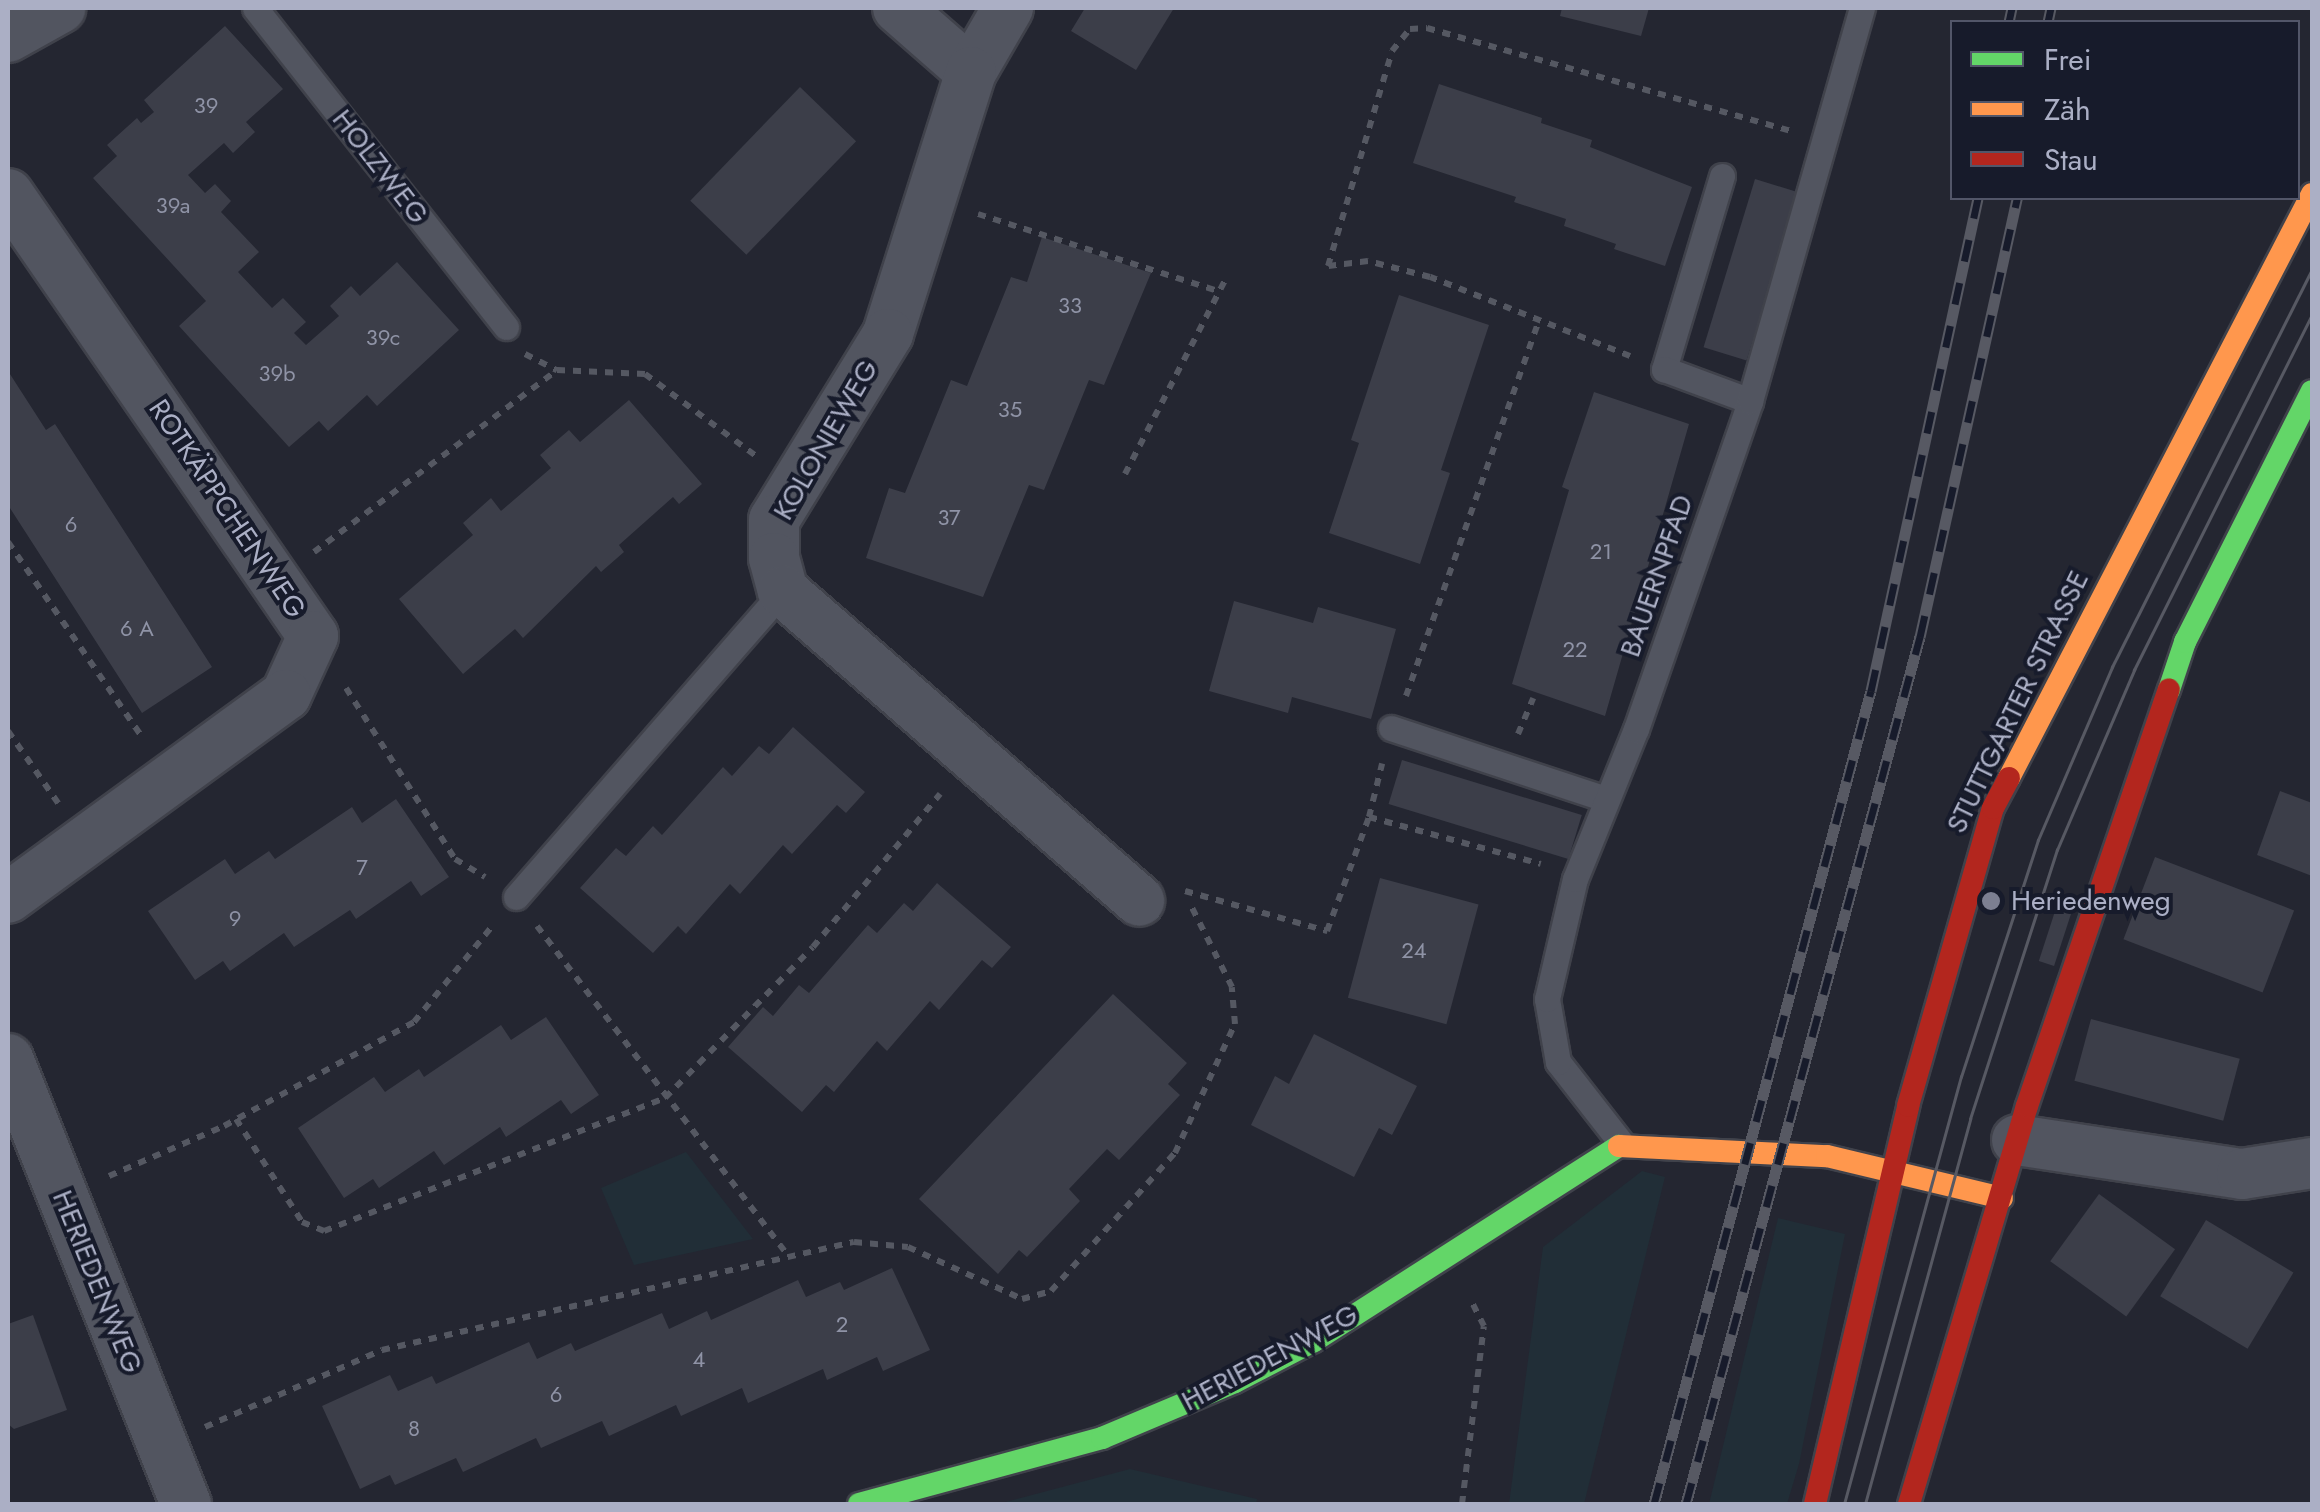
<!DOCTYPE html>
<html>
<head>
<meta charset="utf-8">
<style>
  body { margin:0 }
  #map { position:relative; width:2320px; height:1512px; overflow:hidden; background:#242631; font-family:Jost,sans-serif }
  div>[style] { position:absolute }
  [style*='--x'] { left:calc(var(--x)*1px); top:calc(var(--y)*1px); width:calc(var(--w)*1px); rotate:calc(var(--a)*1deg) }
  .green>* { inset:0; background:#212e37 }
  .building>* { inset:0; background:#3c3e49; transform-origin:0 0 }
  .path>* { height:6px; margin-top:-3px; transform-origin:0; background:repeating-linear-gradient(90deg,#555862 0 8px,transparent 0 16px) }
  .roads { filter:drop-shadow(2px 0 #40424b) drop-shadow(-2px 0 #40424b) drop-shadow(0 2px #40424b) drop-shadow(0 -2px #40424b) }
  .lane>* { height:25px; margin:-12.5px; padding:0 12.5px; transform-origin:12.5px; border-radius:12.5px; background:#525560 }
  .street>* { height:50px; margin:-25px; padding:0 25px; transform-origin:25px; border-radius:25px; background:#525560 }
  .fast>* { height:22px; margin:-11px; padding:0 11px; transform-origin:11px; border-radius:11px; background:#63d668 }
  .slow>* { height:22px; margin:-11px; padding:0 11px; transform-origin:11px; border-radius:11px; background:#ff974d }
  .jam>* { height:22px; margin:-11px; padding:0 11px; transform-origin:11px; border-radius:11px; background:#b3261e }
  .tram>* { height:2.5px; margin:-1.25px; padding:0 1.25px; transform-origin:1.25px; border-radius:1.25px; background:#575963 }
  .rail>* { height:11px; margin-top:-5.5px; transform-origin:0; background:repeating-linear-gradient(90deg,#171b2b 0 22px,#575963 0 44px); box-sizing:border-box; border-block:2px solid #575963 }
  .dots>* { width:28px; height:28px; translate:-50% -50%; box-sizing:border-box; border:5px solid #171b2b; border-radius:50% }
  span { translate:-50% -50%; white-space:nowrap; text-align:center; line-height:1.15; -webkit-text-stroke:8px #171b2b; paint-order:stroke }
  .number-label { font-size:22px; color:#8f93a6 }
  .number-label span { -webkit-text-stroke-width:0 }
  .street-label { font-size:28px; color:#abafc5 }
  .poi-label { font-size:28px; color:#abafc5 }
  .left { translate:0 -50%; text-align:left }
  .frame { position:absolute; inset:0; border:10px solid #abafc5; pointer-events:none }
  .legend { position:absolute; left:1950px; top:20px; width:350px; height:180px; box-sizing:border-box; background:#171b2b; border:2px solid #525669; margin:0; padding:12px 18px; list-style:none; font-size:30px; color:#abafc5 }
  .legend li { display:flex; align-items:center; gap:20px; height:50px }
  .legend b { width:50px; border:2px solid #525669 }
</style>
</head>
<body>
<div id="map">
  <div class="green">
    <i style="clip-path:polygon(686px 1152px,753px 1239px,634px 1265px,601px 1188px)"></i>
    <i style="clip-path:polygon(1642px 1171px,1665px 1177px,1584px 1504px,1509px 1504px,1543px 1247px)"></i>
    <i style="clip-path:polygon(1778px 1218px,1845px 1234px,1799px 1464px,1787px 1504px,1709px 1504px)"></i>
    <i style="clip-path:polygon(1130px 1469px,1257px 1499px,1256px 1504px,998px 1504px)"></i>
  </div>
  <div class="building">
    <i style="clip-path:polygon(1085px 8px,1174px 8px,1136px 70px,1071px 31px)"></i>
    <i style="clip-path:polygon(1562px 8px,1649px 8px,1641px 36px,1560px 16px)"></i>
    <i style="clip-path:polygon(225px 26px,283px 89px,246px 122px,255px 132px,233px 153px,224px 143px,188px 175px,205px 193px,215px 184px,231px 201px,221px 212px,259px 252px,238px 272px,272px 308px,283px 298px,306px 322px,294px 333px,306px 345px,339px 316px,330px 306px,351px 286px,360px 296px,397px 262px,459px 330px,377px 406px,367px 395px,328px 431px,319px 421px,289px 447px,179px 326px,206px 301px,93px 178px,117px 156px,107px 145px,137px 118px,141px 123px,154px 112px,144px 100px)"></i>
    <i style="clip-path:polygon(1439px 84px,1542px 118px,1541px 123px,1592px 140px,1590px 147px,1692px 187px,1665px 266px,1614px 249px,1616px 244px,1564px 226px,1566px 219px,1514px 202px,1516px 197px,1413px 163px)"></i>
    <i style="left:800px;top:87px;width:78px;height:158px;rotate:44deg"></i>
    <i style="left:1755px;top:179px;width:45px;height:176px;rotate:17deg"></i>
    <i style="clip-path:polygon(1042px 237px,1151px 273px,1104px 385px,1089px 380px,1044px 490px,1029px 485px,983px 597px,866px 558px,889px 488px,905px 493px,951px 380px,967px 386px,1011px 277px,1027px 282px)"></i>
    <i style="clip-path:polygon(1399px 295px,1489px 325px,1441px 470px,1450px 473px,1420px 564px,1329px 533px,1359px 443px,1351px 440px)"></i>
    <i style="clip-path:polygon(8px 371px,46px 430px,55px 424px,212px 667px,142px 713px,8px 505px)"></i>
    <i style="clip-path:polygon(1594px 392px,1689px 424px,1605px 716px,1512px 684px,1569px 490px,1562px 487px)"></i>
    <i style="clip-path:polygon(629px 400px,702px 484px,679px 504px,673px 497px,619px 545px,624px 552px,601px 572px,596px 566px,523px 638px,515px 629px,463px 674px,399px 599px,473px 535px,463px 523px,491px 498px,501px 511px,551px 468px,540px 455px,569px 430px,580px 442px)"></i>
    <i style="clip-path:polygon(1234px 601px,1313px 623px,1318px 607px,1396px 629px,1371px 719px,1292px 697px,1288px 713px,1209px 691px)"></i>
    <i style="clip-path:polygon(793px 727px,865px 792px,846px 813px,837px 805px,792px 854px,783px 845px,740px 894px,730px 884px,686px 934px,678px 926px,653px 953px,580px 888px,616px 848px,626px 856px,653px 826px,662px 835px,723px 767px,732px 776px,759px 746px,769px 754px)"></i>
    <i style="left:1402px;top:760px;width:188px;height:46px;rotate:17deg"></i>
    <i style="clip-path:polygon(2280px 791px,2312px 803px,2312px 876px,2257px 855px)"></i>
    <i style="clip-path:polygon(396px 799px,449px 877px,421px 896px,411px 881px,356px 919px,350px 910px,294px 947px,284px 933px,230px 971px,223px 961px,195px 980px,148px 911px,225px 859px,235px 874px,269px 851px,275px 859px,352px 807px,362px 823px)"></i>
    <i style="left:2155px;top:857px;width:149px;height:88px;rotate:21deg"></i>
    <i style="left:1380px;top:878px;width:102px;height:124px;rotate:15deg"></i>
    <i style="clip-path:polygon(937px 883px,1011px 947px,992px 968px,982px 960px,939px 1010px,930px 1001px,887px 1051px,877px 1041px,834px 1092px,826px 1085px,802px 1112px,728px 1047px,763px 1007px,773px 1016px,799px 985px,809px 993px,868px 925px,877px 933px,904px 903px,913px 911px)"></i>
    <i style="left:2058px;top:902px;width:16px;height:62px;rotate:18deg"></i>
    <i style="clip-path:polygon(1113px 994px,1187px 1063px,1168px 1084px,1180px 1095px,1119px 1160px,1107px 1149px,1069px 1189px,1080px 1201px,1027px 1257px,1019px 1250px,998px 1274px,919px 1199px)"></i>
    <i style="clip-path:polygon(546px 1017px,599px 1095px,571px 1114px,561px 1100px,506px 1137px,500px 1127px,444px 1165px,434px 1151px,379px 1188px,373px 1179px,344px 1198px,298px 1128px,374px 1077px,385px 1092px,419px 1069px,424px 1077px,501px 1025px,511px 1040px)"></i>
    <i style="left:2091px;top:1019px;width:154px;height:64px;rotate:15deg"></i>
    <i style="clip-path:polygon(1314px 1034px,1417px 1086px,1392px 1135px,1379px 1128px,1354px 1177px,1251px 1125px,1275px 1076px,1289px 1084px)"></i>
    <i style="left:2099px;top:1194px;width:94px;height:83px;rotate:36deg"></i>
    <i style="left:2206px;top:1220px;width:102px;height:89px;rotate:31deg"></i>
    <i style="clip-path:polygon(892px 1268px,930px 1350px,883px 1371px,877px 1357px,827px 1380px,823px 1369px,748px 1403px,742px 1388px,681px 1416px,676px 1405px,609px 1436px,602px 1421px,541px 1448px,536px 1438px,463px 1472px,456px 1458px,395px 1485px,390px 1475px,360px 1489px,322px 1406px,390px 1375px,398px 1391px,432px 1376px,436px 1384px,529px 1342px,537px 1359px,571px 1343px,575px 1351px,662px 1313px,669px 1329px,707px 1311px,711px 1320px,798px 1280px,806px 1297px,840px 1282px,844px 1290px)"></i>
    <i style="clip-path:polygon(33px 1315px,67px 1410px,14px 1429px,8px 1424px,8px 1324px)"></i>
  </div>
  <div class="path">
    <i style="--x:978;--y:214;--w:249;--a:17.8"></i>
    <i style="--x:525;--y:354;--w:36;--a:27"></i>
    <i style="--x:557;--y:370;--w:88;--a:2.6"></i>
    <i style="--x:645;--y:374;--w:137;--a:36.4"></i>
    <i style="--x:1630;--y:356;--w:215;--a:-158.4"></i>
    <i style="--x:1430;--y:277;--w:64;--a:-165.5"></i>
    <i style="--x:1368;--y:261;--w:40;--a:172.9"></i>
    <i style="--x:1328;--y:266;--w:224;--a:-73.4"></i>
    <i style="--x:1392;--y:51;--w:28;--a:-51"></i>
    <i style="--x:1410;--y:29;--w:17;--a:-3"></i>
    <i style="--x:1427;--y:28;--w:378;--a:15.8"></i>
    <i style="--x:1125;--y:474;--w:223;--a:-62.7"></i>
    <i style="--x:8;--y:542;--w:237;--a:55.5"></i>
    <i style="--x:314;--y:552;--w:304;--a:-36.8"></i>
    <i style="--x:346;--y:688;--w:203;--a:57.5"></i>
    <i style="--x:455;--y:859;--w:35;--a:31"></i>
    <i style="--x:1406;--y:696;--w:398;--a:-70.5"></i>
    <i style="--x:8;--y:731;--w:88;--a:55.2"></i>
    <i style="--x:1518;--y:734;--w:39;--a:-67"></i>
    <i style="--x:1369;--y:817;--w:55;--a:-76.2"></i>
    <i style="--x:1185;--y:891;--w:148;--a:15.7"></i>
    <i style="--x:1327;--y:931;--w:121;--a:-69.8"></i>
    <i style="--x:1369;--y:817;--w:178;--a:15.3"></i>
    <i style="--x:537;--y:926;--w:412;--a:52.7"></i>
    <i style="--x:236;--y:1119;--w:122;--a:57.3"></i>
    <i style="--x:302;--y:1222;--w:24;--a:22"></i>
    <i style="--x:324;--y:1231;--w:366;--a:-21.3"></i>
    <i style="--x:665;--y:1098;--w:211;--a:-45.6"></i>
    <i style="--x:813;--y:947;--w:199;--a:-50.3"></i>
    <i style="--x:109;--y:1176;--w:125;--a:-23.5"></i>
    <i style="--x:224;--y:1126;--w:217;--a:-28.7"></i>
    <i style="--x:414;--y:1022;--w:125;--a:-50.8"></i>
    <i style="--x:205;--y:1427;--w:193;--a:-23.5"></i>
    <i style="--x:382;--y:1350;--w:484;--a:-12.9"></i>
    <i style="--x:854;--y:1242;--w:54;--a:5.3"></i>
    <i style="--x:908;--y:1247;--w:125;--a:24.5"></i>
    <i style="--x:1022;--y:1299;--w:30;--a:-15"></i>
    <i style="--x:1051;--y:1291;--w:186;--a:-48.1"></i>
    <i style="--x:1175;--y:1153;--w:142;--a:-65.1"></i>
    <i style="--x:1235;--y:1024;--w:37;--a:-95"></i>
    <i style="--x:1232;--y:987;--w:95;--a:-116.8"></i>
    <i style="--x:1462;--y:1504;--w:179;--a:-83"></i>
    <i style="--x:1484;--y:1326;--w:29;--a:-117"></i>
  </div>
  <div class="roads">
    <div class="lane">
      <i style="--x:255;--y:8;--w:406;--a:51.8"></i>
      <i style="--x:1722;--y:176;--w:202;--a:106.7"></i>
      <i style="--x:1664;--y:369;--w:92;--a:20.4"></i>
      <i style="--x:1391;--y:728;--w:226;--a:18.3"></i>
      <i style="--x:516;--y:897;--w:406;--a:-48.9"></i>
      <i style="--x:1622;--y:1144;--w:104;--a:-128"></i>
      <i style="--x:1558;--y:1062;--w:64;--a:-99.9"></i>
      <i style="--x:1547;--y:999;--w:123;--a:-76.9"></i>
      <i style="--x:1575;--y:879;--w:162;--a:-67.9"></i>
      <i style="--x:1636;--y:729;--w:347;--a:-70.8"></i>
      <i style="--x:1750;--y:401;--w:409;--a:-74.1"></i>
    </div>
    <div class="street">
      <i style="--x:898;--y:8;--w:97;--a:41.2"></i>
      <i style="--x:1008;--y:8;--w:74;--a:120"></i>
      <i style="--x:971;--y:72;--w:275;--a:107.6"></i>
      <i style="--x:888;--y:334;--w:218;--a:121.5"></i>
      <i style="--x:774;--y:520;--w:38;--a:90"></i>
      <i style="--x:774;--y:558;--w:34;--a:75"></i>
      <i style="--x:783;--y:591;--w:472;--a:41"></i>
      <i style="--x:8;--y:37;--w:60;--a:-29.1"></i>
      <i style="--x:8;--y:194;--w:537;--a:55.39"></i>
      <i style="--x:313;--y:636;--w:65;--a:114.6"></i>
      <i style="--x:286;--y:695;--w:344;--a:143.9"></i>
      <i style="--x:8;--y:1059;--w:479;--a:68.2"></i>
      <i style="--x:2017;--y:1140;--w:228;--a:8.6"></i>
      <i style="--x:2242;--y:1174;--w:71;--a:-8.9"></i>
    </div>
    <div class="fast">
      <i style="--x:2169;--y:690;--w:51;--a:-71.6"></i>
      <i style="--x:2185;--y:642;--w:281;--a:-63.2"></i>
      <i style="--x:859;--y:1504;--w:252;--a:-15.2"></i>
      <i style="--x:1102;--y:1438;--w:144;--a:-22.8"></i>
      <i style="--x:1235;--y:1382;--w:89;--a:-27.4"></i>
      <i style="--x:1314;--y:1341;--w:362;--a:-32.6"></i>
    </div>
    <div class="slow">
      <i style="--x:2009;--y:778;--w:658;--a:-62.58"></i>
      <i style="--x:1619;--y:1146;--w:208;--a:2.8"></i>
      <i style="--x:1827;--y:1156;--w:180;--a:13.5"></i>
    </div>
    <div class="jam">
      <i style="--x:1815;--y:1504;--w:409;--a:-76.8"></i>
      <i style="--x:1908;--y:1106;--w:310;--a:-74.1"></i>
      <i style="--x:1993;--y:808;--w:34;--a:-62"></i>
      <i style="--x:1909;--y:1504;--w:415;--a:-73.5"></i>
      <i style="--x:2027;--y:1106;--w:440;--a:-71.2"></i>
    </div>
  </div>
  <div class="tram">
    <i style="--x:1844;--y:1504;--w:443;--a:-74.7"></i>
    <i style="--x:1961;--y:1077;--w:249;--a:-72"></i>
    <i style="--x:2038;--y:840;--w:188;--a:-66.8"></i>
    <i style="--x:2112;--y:667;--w:445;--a:-63.3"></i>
    <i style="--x:1865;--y:1504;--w:399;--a:-74.7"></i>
    <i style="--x:1970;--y:1119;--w:283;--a:-72.1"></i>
    <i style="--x:2057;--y:850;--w:196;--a:-66.8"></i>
    <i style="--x:2134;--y:670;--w:398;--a:-63.4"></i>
  </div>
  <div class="rail">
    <i style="--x:2009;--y:22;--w:14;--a:-78"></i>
    <i style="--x:2048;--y:22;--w:14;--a:-78"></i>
    <i style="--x:1654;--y:1504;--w:841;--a:-75.06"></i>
    <i style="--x:1871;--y:691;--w:504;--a:-77.75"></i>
    <i style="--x:1686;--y:1504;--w:898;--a:-74.9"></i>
    <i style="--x:1920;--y:637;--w:450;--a:-77.5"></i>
  </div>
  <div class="dots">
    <i style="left:1991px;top:901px;background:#7c7f91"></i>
  </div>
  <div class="number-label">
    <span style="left:206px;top:106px">39</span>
    <span style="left:173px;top:206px">39a</span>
    <span style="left:1070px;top:306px">33</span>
    <span style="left:383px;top:338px">39c</span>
    <span style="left:277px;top:374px">39b</span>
    <span style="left:1010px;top:410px">35</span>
    <span style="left:949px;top:518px">37</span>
    <span style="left:71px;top:525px">6</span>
    <span style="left:1601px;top:552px">21</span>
    <span style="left:137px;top:629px">6 A</span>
    <span style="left:1575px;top:650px">22</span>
    <span style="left:362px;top:868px">7</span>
    <span style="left:235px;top:919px">9</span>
    <span style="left:1414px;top:951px">24</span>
    <span style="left:842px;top:1325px">2</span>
    <span style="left:699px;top:1360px">4</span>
    <span style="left:556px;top:1395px">6</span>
    <span style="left:414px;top:1429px">8</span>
  </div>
  <div class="street-label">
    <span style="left:380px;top:167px;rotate:52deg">HOLZWEG</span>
    <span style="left:826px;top:440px;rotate:-60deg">KOLONIEWEG</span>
    <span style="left:227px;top:509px;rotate:56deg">ROTKÄPPCHENWEG</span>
    <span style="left:1657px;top:576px;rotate:-71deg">BAUERNPFAD</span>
    <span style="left:2018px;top:702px;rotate:-64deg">STUTTGARTER STRASSE</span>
    <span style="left:97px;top:1282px;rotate:68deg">HERIEDENWEG</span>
    <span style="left:1270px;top:1358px;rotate:-28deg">HERIEDENWEG</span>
  </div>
  <div class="poi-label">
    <span class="left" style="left:2011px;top:901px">Heriedenweg</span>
  </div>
  <div class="frame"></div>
  <ul class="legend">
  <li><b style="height:12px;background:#63d668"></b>Frei</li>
  <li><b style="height:12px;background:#ff974d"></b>Zäh</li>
  <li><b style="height:12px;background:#b3261e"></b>Stau</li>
  </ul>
</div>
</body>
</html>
